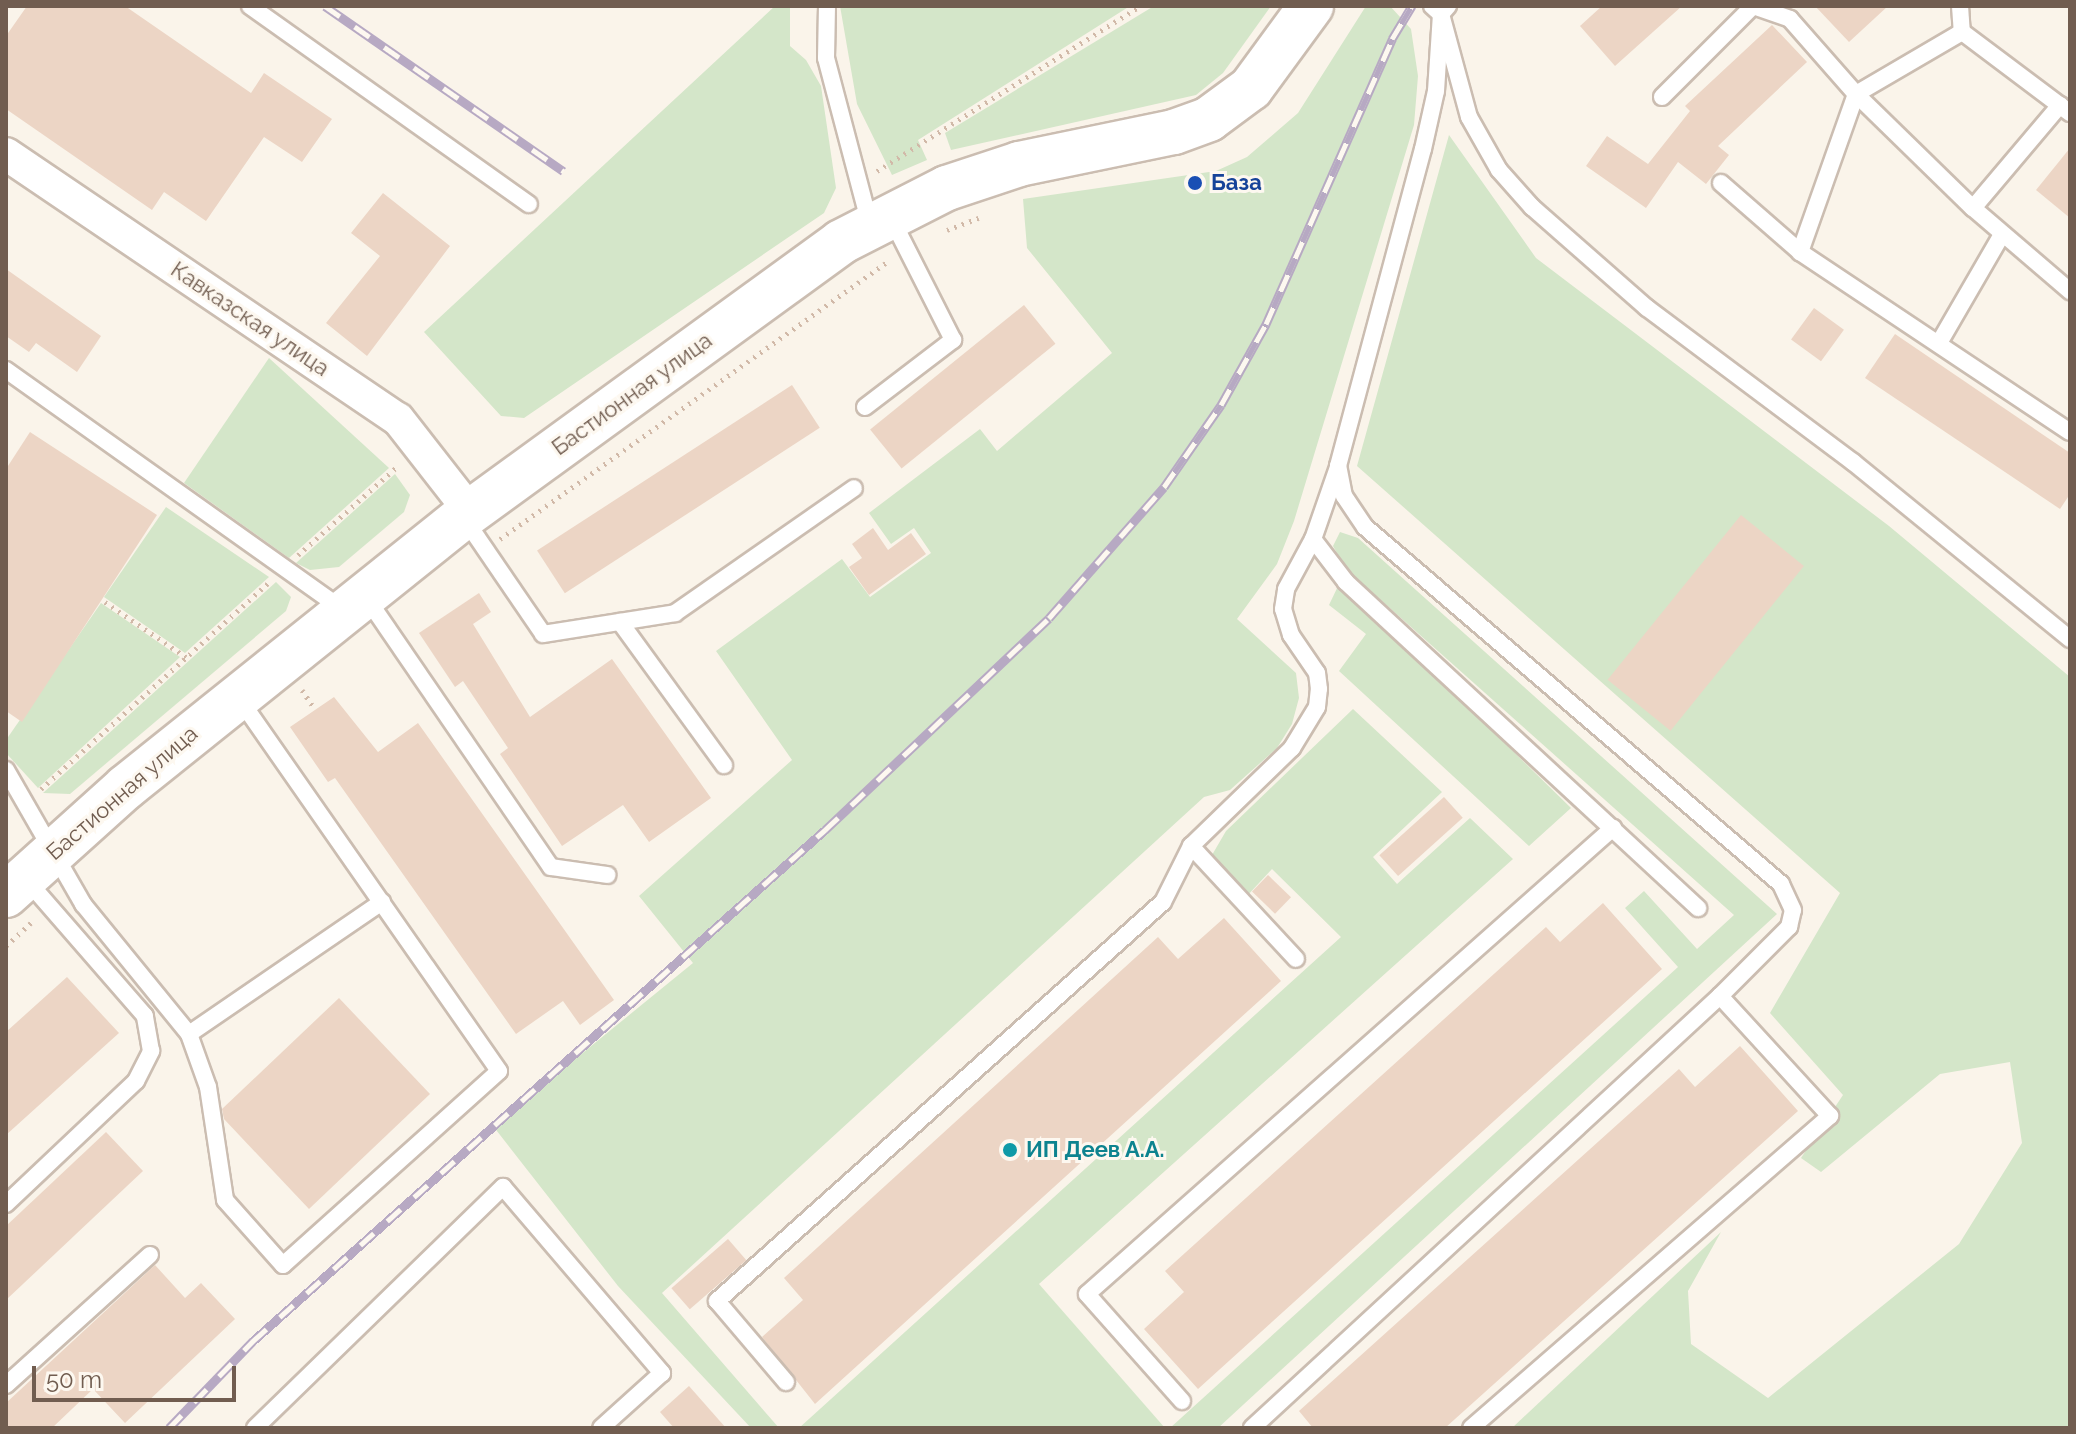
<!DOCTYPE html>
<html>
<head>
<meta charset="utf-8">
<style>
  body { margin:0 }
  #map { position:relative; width:2076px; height:1434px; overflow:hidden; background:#faf4ea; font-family:Raleway,sans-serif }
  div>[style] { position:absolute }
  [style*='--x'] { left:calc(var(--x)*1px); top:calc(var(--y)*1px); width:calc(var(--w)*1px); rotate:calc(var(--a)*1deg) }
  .green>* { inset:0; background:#d4e6c9 }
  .building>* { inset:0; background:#ecd5c5; transform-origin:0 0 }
  .path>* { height:5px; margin-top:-2.5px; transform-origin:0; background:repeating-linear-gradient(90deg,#d1b9a8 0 2px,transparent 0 8px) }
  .roads { filter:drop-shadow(2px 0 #cbbdb1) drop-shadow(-2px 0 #cbbdb1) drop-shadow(0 2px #cbbdb1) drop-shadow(0 -2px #cbbdb1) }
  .lane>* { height:16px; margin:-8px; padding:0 8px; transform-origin:8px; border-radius:8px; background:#fff }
  .street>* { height:32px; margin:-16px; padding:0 16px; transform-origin:16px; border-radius:16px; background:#fff }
  .secondary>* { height:44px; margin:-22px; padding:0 22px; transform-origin:22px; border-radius:22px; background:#fff }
  .rail>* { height:9px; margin-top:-4.5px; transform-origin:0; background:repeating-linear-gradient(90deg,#fdf8f0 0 18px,#b7a9c3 0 36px); box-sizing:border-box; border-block:2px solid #b7a9c3 }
  .dots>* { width:22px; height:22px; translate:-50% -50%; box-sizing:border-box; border:4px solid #fdf8f0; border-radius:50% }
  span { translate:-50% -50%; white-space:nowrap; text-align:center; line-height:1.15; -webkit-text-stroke:6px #fdf8f0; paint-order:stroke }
  .transit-label { font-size:22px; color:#164399; font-weight:700 }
  .left { translate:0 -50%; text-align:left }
  .street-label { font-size:22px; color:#715d50 }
  .culture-label { font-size:22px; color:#0d838f; font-weight:700 }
  .frame { position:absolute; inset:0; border:8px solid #715d50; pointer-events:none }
  .scale { position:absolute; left:32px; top:1366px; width:204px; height:36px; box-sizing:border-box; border:4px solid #715d50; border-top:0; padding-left:10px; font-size:24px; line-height:28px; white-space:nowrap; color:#715d50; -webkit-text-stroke:6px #fdf8f0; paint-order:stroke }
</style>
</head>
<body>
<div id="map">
  <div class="green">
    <i style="clip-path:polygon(775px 6px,790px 6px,790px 46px,806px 60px,821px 86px,836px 188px,824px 213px,524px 418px,501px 416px,424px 332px)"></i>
    <i style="clip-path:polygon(840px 6px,1130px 6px,918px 140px,927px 160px,892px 175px,857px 104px)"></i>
    <i style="clip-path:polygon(1154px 6px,1271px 6px,1223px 73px,1196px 95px,951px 150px,945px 133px)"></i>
    <i style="clip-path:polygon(1366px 6px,1390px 6px,1411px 29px,1418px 76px,1414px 125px,1294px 521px,1277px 564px,1237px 619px,1296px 673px,1299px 698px,1292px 724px,1277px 748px,1230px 790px,1204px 797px,662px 1293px,779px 1428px,751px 1428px,618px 1286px,493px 1126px,693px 963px,639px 896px,792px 760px,716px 651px,842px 559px,870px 597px,931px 553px,914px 528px,891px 544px,869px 513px,980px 429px,997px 451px,1112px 353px,1027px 248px,1023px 199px,1216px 171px,1247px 157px,1298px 113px)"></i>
    <i style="clip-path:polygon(1449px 135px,1536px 258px,1889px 526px,2070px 677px,2070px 1428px,1512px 1428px,1721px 1232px,1688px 1291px,1691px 1344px,1768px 1398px,1959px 1244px,2022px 1143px,2010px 1062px,1940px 1074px,1821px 1172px,1801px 1158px,1843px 1095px,1770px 1013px,1840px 893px,1357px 466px)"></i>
    <i style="clip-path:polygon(269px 358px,389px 468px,289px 558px,184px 483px)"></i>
    <i style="clip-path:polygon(395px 474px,410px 495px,404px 512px,339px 567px,310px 570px,296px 563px)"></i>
    <i style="clip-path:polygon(166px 507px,269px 577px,185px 653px,104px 597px)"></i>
    <i style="clip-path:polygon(1340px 532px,1358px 538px,1777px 914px,1218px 1428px,1170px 1428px,1678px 967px,1625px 908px,1644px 891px,1697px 949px,1734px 915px,1346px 569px,1333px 546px)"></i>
    <i style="clip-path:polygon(276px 582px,291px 597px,286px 611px,70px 794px,43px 793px)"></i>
    <i style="clip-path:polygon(1340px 582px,1571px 808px,1529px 846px,1339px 671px,1366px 634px,1329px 605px)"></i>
    <i style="clip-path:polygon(101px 603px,180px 657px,38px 788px,6px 753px,6px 740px)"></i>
    <i style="clip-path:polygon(1353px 709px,1442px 792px,1373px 857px,1397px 884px,1470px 818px,1513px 859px,1039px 1284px,1165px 1428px,799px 1428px,1341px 937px,1272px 869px,1246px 897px,1212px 855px,1226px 831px)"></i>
  </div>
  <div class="building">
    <i style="clip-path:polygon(27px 6px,125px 6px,251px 93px,264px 73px,332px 119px,302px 162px,264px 137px,206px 221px,164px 192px,152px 210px,6px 109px,6px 36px)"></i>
    <i style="clip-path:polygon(1602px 6px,1682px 6px,1615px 66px,1580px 26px)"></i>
    <i style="clip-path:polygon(1815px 6px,1888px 6px,1849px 42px)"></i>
    <i style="clip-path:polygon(1772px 25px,1807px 62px,1718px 146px,1729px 155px,1706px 184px,1678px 162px,1646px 208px,1586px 166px,1607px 136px,1648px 164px,1690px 111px,1685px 106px)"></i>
    <i style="clip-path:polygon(2070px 148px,2070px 218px,2036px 190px)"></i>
    <i style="clip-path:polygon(383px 193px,450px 246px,367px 356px,326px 323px,380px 256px,351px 233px)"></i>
    <i style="clip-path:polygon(6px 269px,101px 336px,77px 372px,36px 343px,29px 352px,6px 336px)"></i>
    <i style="left:1024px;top:305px;width:50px;height:198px;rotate:51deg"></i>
    <i style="left:1814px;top:308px;width:37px;height:39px;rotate:36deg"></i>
    <i style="clip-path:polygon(1895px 334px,2070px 453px,2070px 494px,2060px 509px,1865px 378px)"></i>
    <i style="left:792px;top:385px;width:51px;height:304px;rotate:57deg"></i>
    <i style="clip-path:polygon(30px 432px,157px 515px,22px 722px,6px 711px,6px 469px)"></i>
    <i style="left:1741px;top:515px;width:81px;height:212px;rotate:39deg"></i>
    <i style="clip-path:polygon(873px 528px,888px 550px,911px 533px,926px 554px,869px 595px,849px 567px,862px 558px,852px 544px)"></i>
    <i style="clip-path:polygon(479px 593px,491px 612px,473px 624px,530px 717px,612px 659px,711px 798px,649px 842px,623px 805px,562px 846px,500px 754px,508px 748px,463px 681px,455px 687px,419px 633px)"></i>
    <i style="clip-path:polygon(334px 697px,378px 752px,418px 723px,614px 1000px,580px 1025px,563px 1001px,516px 1034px,335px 778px,328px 782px,290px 727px)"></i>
    <i style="left:1444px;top:797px;width:28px;height:87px;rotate:48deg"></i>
    <i style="left:1268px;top:875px;width:32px;height:23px;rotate:44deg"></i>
    <i style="clip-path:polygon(1603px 903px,1662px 969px,1198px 1389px,1144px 1329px,1184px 1292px,1165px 1271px,1546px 927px,1560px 942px)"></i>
    <i style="clip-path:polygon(1224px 918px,1281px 981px,815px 1404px,762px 1337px,803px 1300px,784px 1278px,1158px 937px,1178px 959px)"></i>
    <i style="clip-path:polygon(67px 977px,119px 1033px,6px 1135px,6px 1032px)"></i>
    <i style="clip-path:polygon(339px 998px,430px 1094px,309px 1209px,224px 1119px,222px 1109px)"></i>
    <i style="clip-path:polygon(1740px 1046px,1798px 1111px,1445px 1428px,1313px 1428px,1299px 1411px,1679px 1069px,1695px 1087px)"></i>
    <i style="clip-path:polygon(106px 1132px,143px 1171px,6px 1300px,6px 1226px)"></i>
    <i style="left:728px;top:1239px;width:28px;height:75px;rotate:49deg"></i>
    <i style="clip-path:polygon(155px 1265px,185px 1298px,201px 1283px,235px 1319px,125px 1423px,93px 1389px,52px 1428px,6px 1428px,6px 1403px)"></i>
    <i style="clip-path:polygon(689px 1386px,726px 1428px,674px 1428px,660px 1412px)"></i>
  </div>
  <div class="path">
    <i style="--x:877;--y:171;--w:310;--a:-32.1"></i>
    <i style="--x:947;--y:230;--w:34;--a:-21"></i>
    <i style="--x:500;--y:539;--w:479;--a:-35.6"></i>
    <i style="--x:298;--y:555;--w:134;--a:-41.7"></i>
    <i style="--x:105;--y:602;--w:98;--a:34.2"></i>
    <i style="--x:302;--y:690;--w:23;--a:56"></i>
    <i style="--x:41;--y:789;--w:309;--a:-42.2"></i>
    <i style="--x:6;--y:946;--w:35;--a:-43"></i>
  </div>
  <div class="roads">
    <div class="lane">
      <i style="--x:250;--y:6;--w:342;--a:35.4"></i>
      <i style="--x:827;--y:6;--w:52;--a:91.1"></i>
      <i style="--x:826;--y:58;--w:172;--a:75.2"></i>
      <i style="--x:1432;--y:6;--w:12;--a:42"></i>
      <i style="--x:1441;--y:14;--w:107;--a:74.8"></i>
      <i style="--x:1469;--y:117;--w:61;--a:60.5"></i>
      <i style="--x:1499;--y:170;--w:50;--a:48.3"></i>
      <i style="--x:1532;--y:207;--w:153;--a:41.3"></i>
      <i style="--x:1647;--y:308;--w:257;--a:36.8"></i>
      <i style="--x:1853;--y:462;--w:280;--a:39.2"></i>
      <i style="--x:1960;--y:6;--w:26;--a:86"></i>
      <i style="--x:1662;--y:97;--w:129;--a:-45"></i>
      <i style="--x:1753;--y:6;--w:39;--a:19"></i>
      <i style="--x:1790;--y:19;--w:100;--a:48.7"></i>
      <i style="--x:1856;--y:94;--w:163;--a:44.3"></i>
      <i style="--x:1973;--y:208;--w:128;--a:40.6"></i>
      <i style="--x:2070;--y:113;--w:135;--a:-143.1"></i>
      <i style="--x:1962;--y:32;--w:123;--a:149.7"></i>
      <i style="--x:1856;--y:94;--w:168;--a:109.5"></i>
      <i style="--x:1800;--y:252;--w:324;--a:33.7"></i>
      <i style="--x:1721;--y:183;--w:105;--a:41.1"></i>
      <i style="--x:1973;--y:208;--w:135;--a:-49.8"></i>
      <i style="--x:1939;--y:343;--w:124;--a:-59.9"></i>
      <i style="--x:6;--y:370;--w:415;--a:35.4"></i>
      <i style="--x:865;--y:407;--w:111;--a:-37.3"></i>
      <i style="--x:953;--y:340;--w:135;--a:-116.9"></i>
      <i style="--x:1338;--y:467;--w:76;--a:109.1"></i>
      <i style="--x:1313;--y:539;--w:54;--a:52.5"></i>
      <i style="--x:1346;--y:582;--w:480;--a:42.8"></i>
      <i style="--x:464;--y:518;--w:140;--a:55.7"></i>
      <i style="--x:543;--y:634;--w:134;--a:-9"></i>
      <i style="--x:675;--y:613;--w:218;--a:-34.9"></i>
      <i style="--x:366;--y:597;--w:327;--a:55.6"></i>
      <i style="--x:551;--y:867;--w:57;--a:8.1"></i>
      <i style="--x:620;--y:622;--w:177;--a:54"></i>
      <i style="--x:6;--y:770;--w:155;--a:60.1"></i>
      <i style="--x:83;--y:904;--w:168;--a:50.8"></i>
      <i style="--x:189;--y:1034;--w:56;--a:70.3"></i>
      <i style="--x:208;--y:1087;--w:114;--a:81.4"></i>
      <i style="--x:225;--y:1200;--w:87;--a:48.3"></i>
      <i style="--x:283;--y:1265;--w:290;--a:-41.9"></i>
      <i style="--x:499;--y:1071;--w:452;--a:-124.9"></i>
      <i style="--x:1191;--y:846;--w:154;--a:47.1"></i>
      <i style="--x:189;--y:1034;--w:234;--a:-34.4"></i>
      <i style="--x:6;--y:1204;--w:179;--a:-43.4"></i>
      <i style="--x:136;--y:1081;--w:34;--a:-63"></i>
      <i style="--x:151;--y:1051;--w:36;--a:-100"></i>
      <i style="--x:145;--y:1016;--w:181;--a:-131"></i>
      <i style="--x:786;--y:1382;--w:106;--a:-130.4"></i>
      <i style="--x:717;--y:1301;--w:598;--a:-41.82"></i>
      <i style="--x:1163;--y:902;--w:63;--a:-63.4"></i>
      <i style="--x:1191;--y:846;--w:141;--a:-44.1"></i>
      <i style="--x:1292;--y:748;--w:48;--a:-58.6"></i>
      <i style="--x:1317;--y:707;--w:18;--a:-84"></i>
      <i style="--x:1319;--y:689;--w:16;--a:-97"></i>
      <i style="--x:1317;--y:673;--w:46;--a:-124.4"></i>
      <i style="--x:1291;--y:635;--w:27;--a:-107"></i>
      <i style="--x:1283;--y:609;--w:20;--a:-81"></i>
      <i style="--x:1286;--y:589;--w:57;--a:-61.6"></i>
      <i style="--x:6;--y:1385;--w:194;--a:-42.1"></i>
      <i style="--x:1182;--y:1401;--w:143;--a:-131.6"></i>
      <i style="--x:1087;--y:1294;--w:703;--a:-41.54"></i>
      <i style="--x:255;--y:1428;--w:346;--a:-44.2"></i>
      <i style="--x:503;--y:1187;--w:245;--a:49.5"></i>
      <i style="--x:662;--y:1373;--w:82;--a:138"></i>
      <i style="--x:1252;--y:1428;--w:637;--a:-42.71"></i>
      <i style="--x:1720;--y:996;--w:98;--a:-45"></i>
      <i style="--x:1789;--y:927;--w:17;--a:-77"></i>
      <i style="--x:1793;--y:910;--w:29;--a:-115"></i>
      <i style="--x:1781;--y:884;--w:548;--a:-139.36"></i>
      <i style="--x:1365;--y:527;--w:37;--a:-124"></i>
      <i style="--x:1344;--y:496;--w:31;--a:-101"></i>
      <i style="--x:1338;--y:466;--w:328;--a:-75"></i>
      <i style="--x:1423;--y:149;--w:59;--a:-77.4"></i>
      <i style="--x:1436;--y:91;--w:77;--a:-86.3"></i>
      <i style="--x:1441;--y:14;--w:11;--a:-49"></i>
      <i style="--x:1471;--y:1428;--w:476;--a:-41"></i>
      <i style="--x:1830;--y:1116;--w:163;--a:-132.5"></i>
    </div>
    <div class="street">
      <i style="--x:6;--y:154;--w:473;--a:34.1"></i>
      <i style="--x:398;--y:419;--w:117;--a:52"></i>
    </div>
    <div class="secondary">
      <i style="--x:6;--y:895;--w:161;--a:-42"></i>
      <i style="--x:126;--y:787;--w:432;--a:-38.7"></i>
      <i style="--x:463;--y:517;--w:467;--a:-36"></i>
      <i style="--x:841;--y:242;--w:119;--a:-27"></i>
      <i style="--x:947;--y:188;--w:76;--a:-18.4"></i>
      <i style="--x:1019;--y:164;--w:158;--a:-11.7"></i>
      <i style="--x:1174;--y:132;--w:37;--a:-20"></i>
      <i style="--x:1209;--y:119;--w:52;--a:-36.4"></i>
      <i style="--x:1251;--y:88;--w:102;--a:-53.8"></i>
    </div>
  </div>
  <div class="rail">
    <i style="--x:325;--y:6;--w:290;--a:34.7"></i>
    <i style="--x:169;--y:1428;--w:121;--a:-46"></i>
    <i style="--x:253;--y:1341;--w:767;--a:-41.78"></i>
    <i style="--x:825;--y:830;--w:308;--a:-43.4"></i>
    <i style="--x:1049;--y:618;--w:174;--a:-48.7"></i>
    <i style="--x:1164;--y:487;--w:100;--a:-55.2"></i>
    <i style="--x:1221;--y:405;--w:93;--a:-60.9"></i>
    <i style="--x:1266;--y:324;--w:312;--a:-66.1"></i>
    <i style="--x:1392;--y:39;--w:39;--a:-59"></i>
  </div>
  <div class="dots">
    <i style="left:1195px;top:183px;background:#1a4fb4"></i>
    <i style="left:1010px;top:1150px;background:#0f9aa8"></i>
  </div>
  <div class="transit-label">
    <span class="left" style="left:1211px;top:183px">База</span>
  </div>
  <div class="street-label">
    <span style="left:250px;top:319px;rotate:34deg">Кавказская улица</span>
    <span style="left:632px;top:394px;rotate:-36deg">Бастионная улица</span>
    <span style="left:122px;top:793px;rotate:-41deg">Бастионная улица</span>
  </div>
  <div class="culture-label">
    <span class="left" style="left:1026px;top:1150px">ИП Деев А.А.</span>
  </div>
  <div class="frame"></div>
  <div class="scale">50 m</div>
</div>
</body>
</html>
